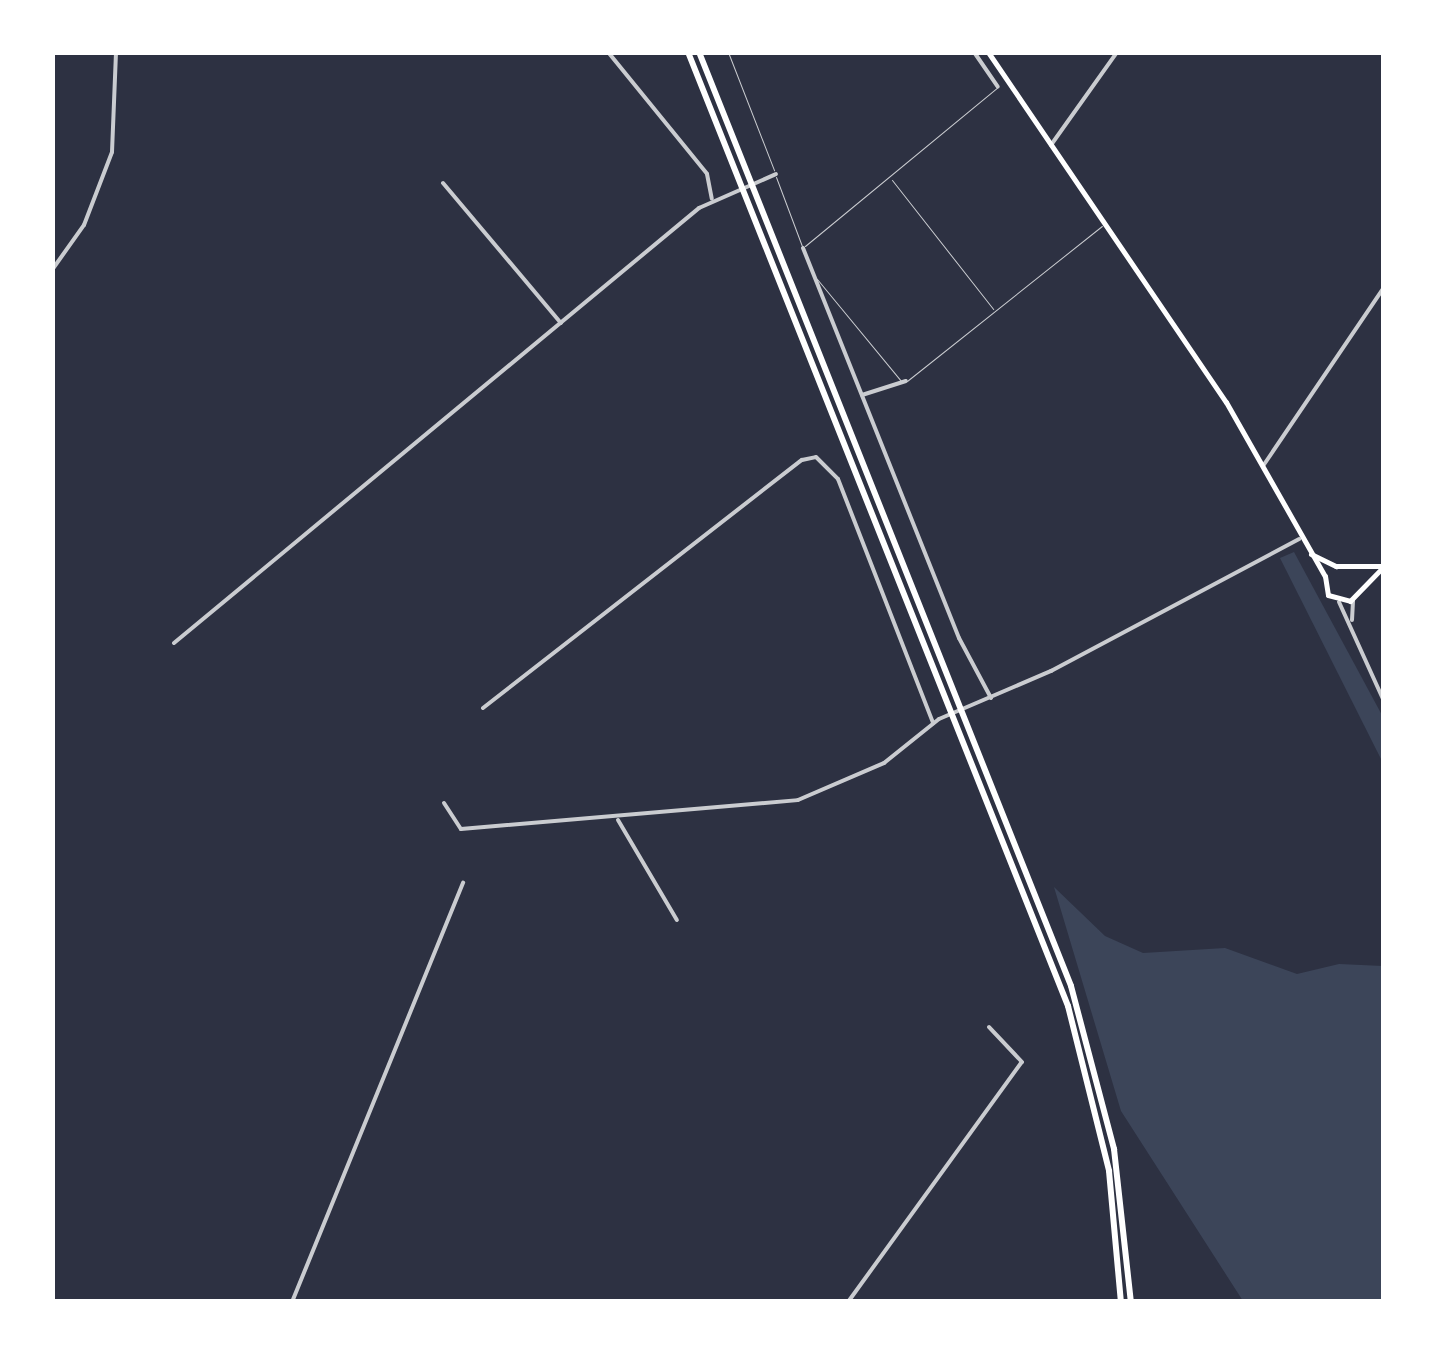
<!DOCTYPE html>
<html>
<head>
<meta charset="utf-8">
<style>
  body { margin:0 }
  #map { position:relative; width:1436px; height:1354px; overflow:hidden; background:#2d3142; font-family:"Alegreya Sans",sans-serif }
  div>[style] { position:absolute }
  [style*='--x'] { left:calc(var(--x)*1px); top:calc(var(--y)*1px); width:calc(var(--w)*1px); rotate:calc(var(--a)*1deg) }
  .green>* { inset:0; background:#3c4559 }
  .service>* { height:1px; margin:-0.5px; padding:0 0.5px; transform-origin:0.5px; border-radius:0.5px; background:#caccd0 }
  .minor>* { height:4px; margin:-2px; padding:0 2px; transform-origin:2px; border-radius:2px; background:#caccd0 }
  .tertiary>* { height:4px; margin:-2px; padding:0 2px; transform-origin:2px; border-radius:2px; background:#caccd0 }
  .primary>* { height:5px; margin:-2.5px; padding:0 2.5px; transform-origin:2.5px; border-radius:2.5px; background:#fff }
  .motorway>* { height:6px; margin:-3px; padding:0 3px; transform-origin:3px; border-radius:3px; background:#fff }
  span { translate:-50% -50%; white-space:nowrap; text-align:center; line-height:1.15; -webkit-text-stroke:8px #fff; paint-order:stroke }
  .frame { position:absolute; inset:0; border:55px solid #fff; pointer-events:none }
</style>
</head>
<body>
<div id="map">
  <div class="green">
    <i style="clip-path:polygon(1294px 552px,1383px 717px,1383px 763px,1280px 558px)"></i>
    <i style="clip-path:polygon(1054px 887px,1105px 936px,1143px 953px,1225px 948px,1297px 974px,1339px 964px,1383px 966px,1383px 1301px,1243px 1301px,1121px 1111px)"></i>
  </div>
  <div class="service">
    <i style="--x:728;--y:52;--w:127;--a:68.7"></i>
    <i style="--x:776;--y:177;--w:74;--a:69.4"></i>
    <i style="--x:892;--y:180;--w:164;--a:51.9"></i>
    <i style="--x:805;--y:246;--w:249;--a:-39.5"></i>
    <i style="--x:817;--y:279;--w:132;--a:50.5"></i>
    <i style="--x:907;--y:381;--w:249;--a:-38.5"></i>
  </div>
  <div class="minor">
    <i style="--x:608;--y:52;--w:157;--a:50.9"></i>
    <i style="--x:707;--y:174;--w:25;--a:79"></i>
    <i style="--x:974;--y:52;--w:42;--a:55.6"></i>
    <i style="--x:1051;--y:145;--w:114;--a:-54.6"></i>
    <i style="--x:443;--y:183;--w:183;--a:49.9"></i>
    <i style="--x:803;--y:248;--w:420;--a:68.2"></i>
    <i style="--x:959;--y:638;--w:68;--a:61.9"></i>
    <i style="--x:862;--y:395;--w:46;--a:-17.7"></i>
    <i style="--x:1263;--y:466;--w:216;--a:-55.9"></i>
    <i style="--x:174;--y:643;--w:682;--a:-39.64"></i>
    <i style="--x:699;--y:208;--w:84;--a:-23.8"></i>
    <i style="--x:483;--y:708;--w:404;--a:-37.9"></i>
    <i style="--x:802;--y:460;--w:14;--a:-12"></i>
    <i style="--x:816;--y:457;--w:31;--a:45"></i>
    <i style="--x:838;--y:479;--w:262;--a:68.7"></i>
    <i style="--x:444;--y:803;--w:31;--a:57"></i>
    <i style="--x:461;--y:829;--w:338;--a:-4.9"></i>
    <i style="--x:798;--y:800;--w:94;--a:-23.3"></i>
    <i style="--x:884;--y:763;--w:70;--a:-38.7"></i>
    <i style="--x:939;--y:719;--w:122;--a:-23.2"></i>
    <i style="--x:1051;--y:671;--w:281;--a:-28"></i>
    <i style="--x:618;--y:820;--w:116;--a:59.5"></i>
    <i style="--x:292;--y:1302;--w:453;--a:-67.8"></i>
    <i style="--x:848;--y:1302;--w:296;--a:-54.1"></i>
    <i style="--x:1022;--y:1062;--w:48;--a:-133.3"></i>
  </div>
  <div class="tertiary">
    <i style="--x:52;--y:270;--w:55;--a:-54.6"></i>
    <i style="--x:84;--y:225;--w:78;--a:-69"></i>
    <i style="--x:112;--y:152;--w:100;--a:-87.7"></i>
    <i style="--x:1339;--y:602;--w:109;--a:65.6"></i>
    <i style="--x:1352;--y:620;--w:20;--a:-87"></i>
  </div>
  <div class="primary">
    <i style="--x:988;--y:52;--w:423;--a:55.8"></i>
    <i style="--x:1226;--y:402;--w:200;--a:60.4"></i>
    <i style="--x:1325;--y:576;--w:19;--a:81"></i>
    <i style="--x:1328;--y:595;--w:23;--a:15"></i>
    <i style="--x:1350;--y:601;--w:49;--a:-45.8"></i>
    <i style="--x:1311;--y:554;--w:28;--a:26"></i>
    <i style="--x:1336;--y:566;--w:44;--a:0"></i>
  </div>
  <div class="motorway">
    <i style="--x:688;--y:52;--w:1027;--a:68.28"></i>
    <i style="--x:1068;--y:1006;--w:170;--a:76"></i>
    <i style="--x:1109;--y:1171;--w:132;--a:84.8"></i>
    <i style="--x:699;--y:52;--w:1005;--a:68.28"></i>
    <i style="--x:1071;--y:986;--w:169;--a:75.2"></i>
    <i style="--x:1114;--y:1149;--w:154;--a:83.7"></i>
  </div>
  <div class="frame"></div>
</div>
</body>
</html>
